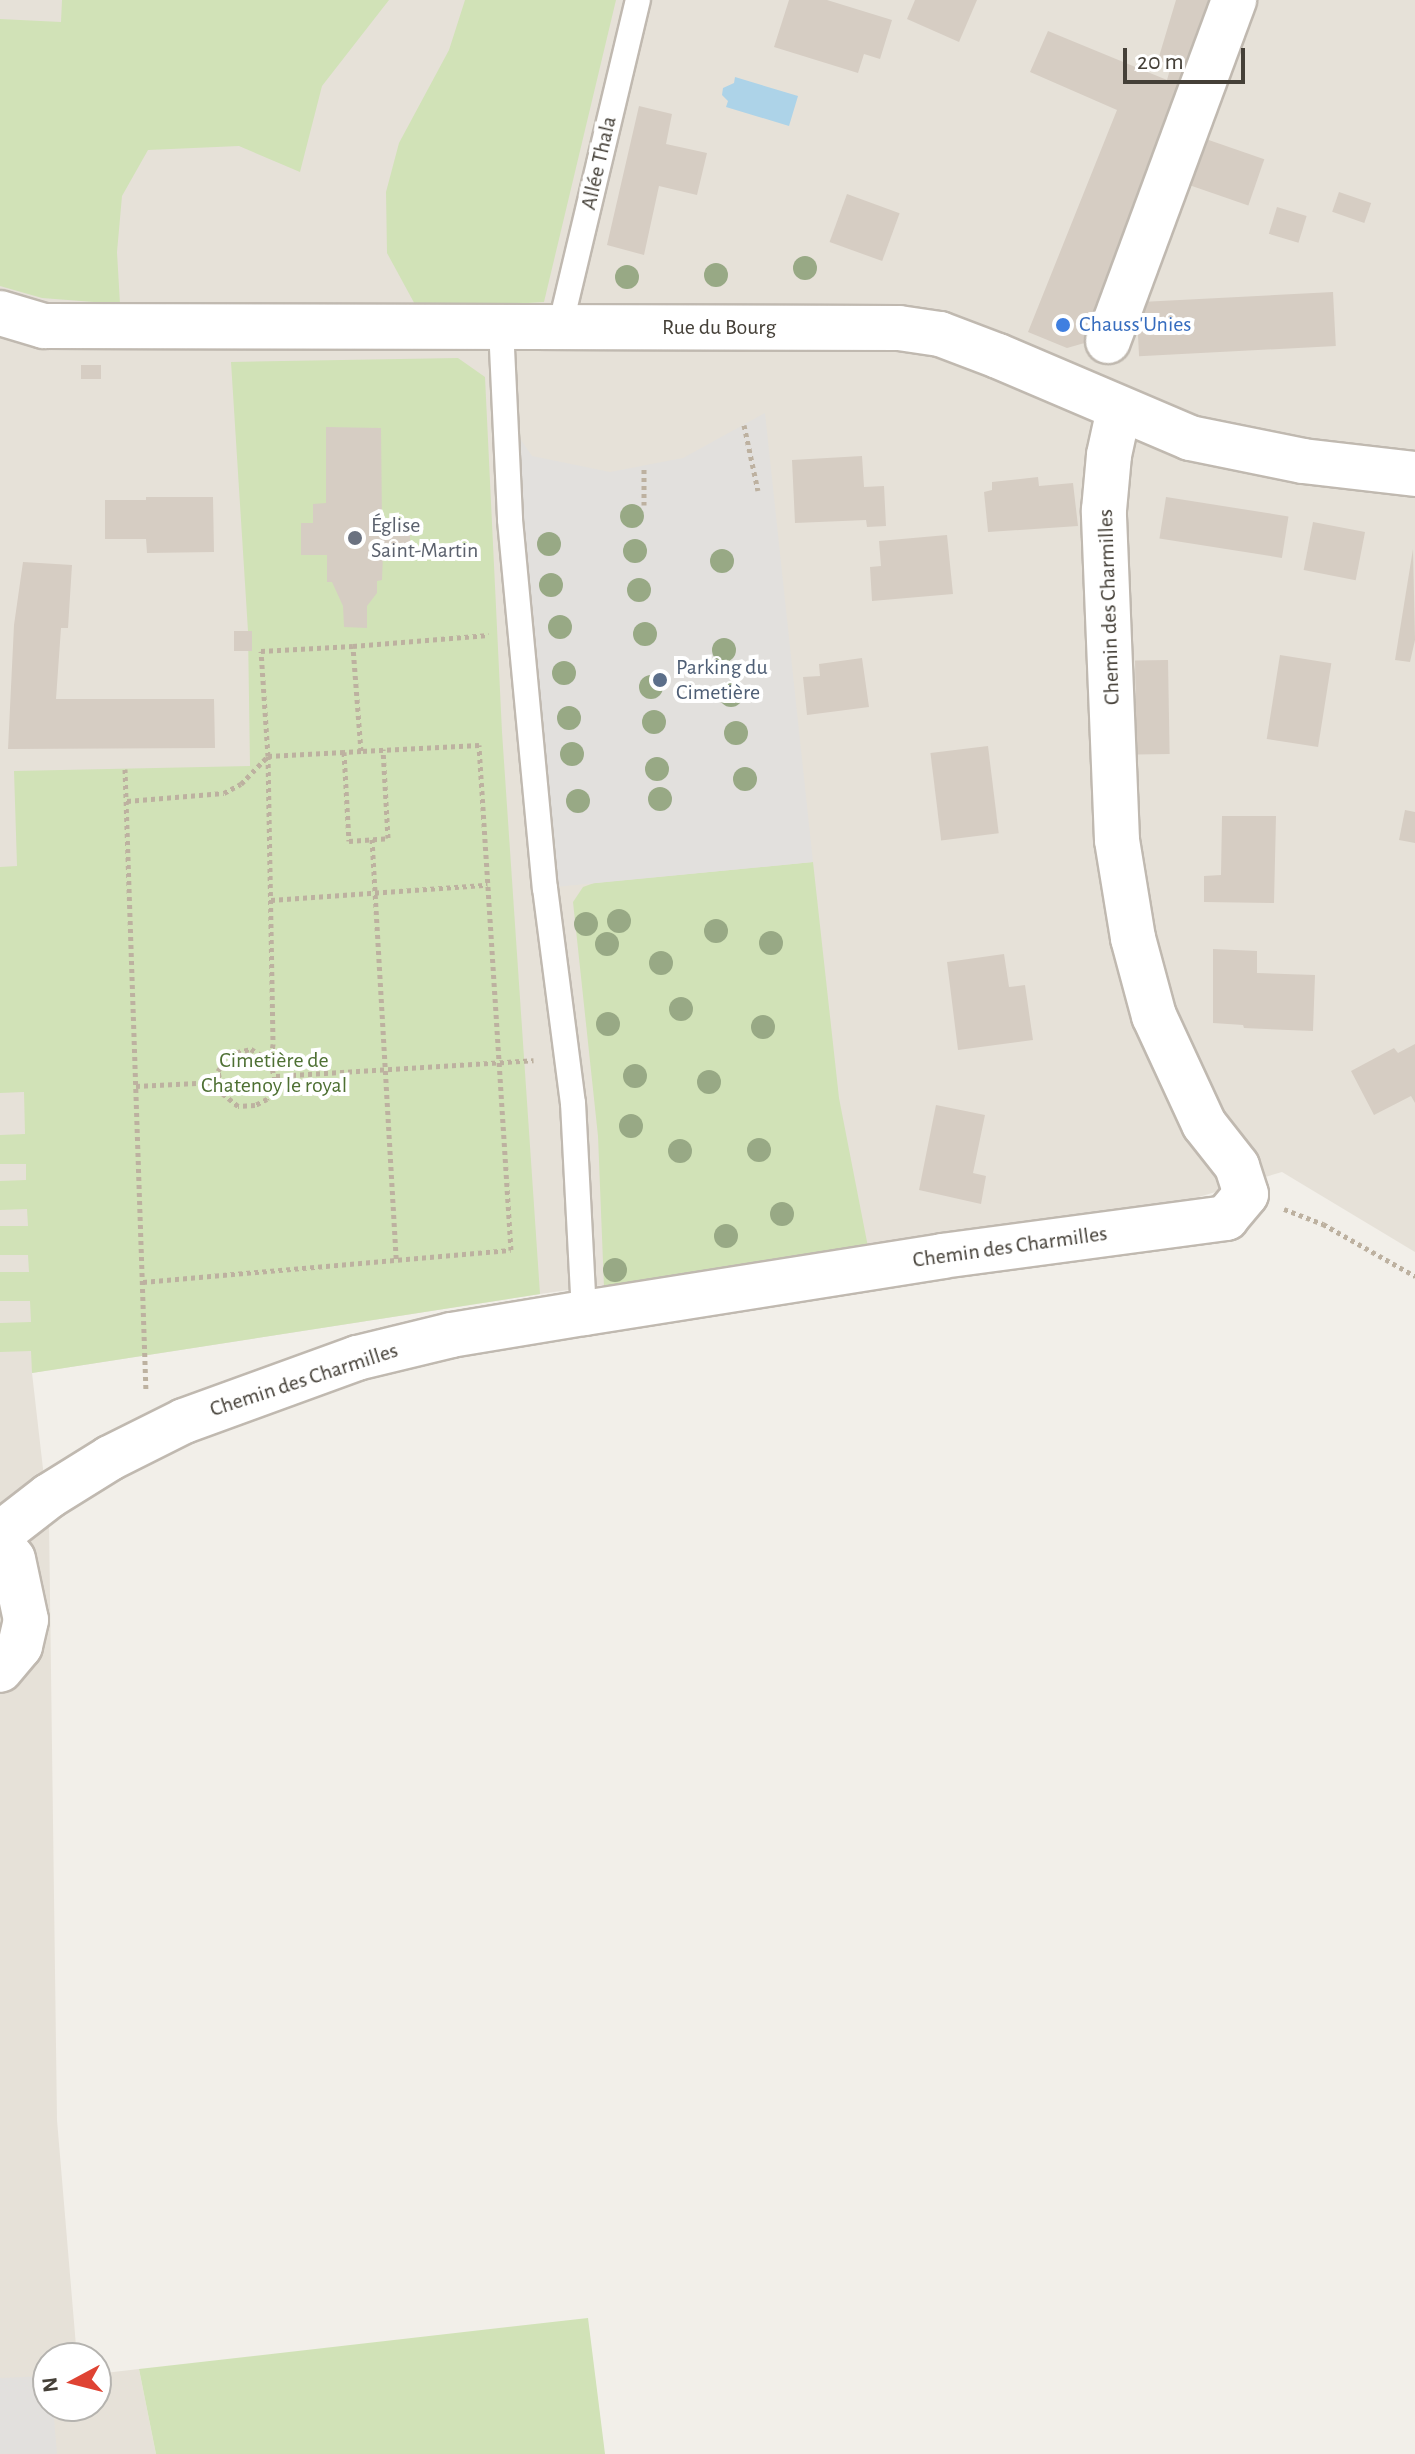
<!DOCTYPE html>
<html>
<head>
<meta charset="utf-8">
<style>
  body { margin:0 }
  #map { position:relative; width:1415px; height:2454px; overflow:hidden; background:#f2efe9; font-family:"Alegreya Sans",sans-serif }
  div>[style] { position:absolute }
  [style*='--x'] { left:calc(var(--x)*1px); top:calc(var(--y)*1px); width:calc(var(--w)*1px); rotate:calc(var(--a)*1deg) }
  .residential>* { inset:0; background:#e6e1d8 }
  .green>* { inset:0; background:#d1e2b7 }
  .parking>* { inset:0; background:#e2e0dd }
  .water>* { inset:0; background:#add3e8 }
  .building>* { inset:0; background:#d6cdc3; transform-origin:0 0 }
  .path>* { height:5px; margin-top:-2.5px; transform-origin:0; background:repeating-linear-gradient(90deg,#bdb1a0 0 4px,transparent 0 8px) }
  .roads { filter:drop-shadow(2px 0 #c0b9b0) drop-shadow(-2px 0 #c0b9b0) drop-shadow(0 2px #c0b9b0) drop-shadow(0 -2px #c0b9b0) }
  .service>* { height:24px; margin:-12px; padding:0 12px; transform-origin:12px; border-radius:12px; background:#fff }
  .minor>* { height:44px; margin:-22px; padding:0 22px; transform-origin:22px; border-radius:22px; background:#fff }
  .tertiary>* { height:44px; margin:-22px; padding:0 22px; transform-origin:22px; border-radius:22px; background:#fff }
  .trees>* { width:24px; height:24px; margin:-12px; border-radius:50%; background:#98a985 }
  .dots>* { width:22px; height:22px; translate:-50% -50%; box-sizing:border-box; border:4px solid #fff; border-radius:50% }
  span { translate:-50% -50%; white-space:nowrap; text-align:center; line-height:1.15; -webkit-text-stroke:8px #fff; paint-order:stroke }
  .street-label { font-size:22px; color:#454038 }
  .shop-label { font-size:22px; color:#366cbe }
  .left { translate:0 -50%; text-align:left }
  .worship-label { font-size:22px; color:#5b616d }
  .service-label { font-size:22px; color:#4e5e75 }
  .park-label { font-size:22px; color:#4e7033 }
  .north { position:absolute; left:32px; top:2342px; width:80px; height:80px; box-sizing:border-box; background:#fff; border:2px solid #b5b3af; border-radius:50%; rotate:263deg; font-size:22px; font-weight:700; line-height:32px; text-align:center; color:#454038 }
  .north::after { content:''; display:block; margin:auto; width:28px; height:36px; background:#df4333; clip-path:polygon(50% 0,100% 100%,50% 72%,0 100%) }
  .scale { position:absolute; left:1123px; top:48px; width:122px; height:36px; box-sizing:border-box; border:4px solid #454038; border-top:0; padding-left:10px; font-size:24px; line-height:28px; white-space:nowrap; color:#454038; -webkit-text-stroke:6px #fff; paint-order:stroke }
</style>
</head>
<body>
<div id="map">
  <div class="residential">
    <i style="clip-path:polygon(0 0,1415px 0,1415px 1252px,1282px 1172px,1182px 1202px,540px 1294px,32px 1373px,49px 1521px,57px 2120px,77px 2358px,48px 2358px,48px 2406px,96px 2406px,96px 2374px,139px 2369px,156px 2454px,0 2454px)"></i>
  </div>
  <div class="green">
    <i style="clip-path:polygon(62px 0,389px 0,322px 86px,300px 172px,239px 146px,148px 150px,122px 196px,117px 252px,120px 304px,42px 298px,0 286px,0 19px,61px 22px)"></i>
    <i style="clip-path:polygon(465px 0,616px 0,544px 302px,418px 310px,387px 253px,386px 192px,399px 143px,449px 50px)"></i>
    <i style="clip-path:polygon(458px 358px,485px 377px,502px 732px,540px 1294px,32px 1373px,31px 1351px,0 1352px,0 1323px,31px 1322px,30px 1301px,0 1301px,0 1272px,29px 1272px,28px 1255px,0 1255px,0 1226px,28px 1226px,27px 1209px,0 1210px,0 1181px,26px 1180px,26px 1164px,0 1164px,0 1135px,25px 1134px,24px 1092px,0 1093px,0 867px,17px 866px,14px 771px,250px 766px,248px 631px,231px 362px)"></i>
    <i style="clip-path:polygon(813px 862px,839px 1098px,868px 1247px,604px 1287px,598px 1136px,573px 902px,583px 887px,594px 883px)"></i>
    <i style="clip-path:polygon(588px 2318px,605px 2454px,156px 2454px,139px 2369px)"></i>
  </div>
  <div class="parking">
    <i style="clip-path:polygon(765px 413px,813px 862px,545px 888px,503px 437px,519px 437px,532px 456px,610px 472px,683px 458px)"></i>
    <i style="clip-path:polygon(48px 2376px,48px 2406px,53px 2406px,57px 2454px,0 2454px,0 2378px)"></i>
  </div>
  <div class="water">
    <i style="clip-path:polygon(735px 77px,798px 96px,789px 126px,726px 107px,728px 101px,722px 95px,723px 88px,734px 83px)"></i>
  </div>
  <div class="building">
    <i style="clip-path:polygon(789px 0,827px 0,892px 20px,880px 59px,864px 54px,858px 73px,774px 47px)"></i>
    <i style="clip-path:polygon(915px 0,977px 0,959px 42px,907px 19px)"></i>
    <i style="clip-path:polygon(1176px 0,1215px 0,1088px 342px,1067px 348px,1028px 332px,1117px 110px,1030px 72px,1048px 31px,1167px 80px,1171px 66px,1158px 60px)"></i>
    <i style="clip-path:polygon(639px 106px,672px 114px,666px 144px,707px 153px,697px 195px,659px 186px,644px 255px,607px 245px)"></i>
    <i style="left:1200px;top:137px;width:68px;height:49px;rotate:19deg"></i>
    <i style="left:1339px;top:192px;width:34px;height:21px;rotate:19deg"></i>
    <i style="left:847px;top:194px;width:56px;height:51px;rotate:20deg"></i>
    <i style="left:1277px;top:207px;width:31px;height:28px;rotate:17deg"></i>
    <i style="left:1333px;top:292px;width:54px;height:197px;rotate:87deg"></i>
    <i style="left:81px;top:365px;width:20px;height:14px"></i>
    <i style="clip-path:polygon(326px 427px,381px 428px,382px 521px,410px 521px,410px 554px,383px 554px,382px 580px,377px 581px,377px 593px,367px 606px,367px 628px,344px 627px,343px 606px,332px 582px,327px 582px,327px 555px,301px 555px,301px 523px,313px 523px,313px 504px,326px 503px)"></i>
    <i style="clip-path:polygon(862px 456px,864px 487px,884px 486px,886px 526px,867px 527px,866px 520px,795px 523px,792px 460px)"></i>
    <i style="clip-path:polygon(1038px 477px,1039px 486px,1073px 483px,1078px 526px,988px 532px,984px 492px,992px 490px,992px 482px)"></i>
    <i style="clip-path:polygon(146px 497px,213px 497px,214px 552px,147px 553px,146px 539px,105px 539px,105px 500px,146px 500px)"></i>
    <i style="left:1166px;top:497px;width:124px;height:42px;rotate:9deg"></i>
    <i style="left:1313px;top:522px;width:53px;height:49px;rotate:11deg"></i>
    <i style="clip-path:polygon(947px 535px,953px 594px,872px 601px,870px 567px,881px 566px,879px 541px)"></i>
    <i style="clip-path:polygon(1413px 549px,1415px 640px,1410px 662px,1395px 660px)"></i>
    <i style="clip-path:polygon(23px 562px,72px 565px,68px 628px,61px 628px,56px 699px,214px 699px,215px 748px,8px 749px,14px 625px)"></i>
    <i style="left:234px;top:631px;width:18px;height:20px"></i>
    <i style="left:1280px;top:655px;width:52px;height:85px;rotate:9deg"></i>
    <i style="clip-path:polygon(862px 658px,869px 707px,807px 715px,803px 677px,820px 676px,819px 664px)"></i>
    <i style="left:1168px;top:660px;width:94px;height:33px;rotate:89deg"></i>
    <i style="left:988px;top:746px;width:88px;height:58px;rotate:83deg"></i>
    <i style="clip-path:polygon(1405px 810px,1415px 812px,1415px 843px,1399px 840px)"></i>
    <i style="clip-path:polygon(1222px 816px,1276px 816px,1274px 903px,1204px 902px,1204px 876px,1221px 875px)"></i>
    <i style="clip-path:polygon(1213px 949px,1257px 951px,1257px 973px,1315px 975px,1313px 1031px,1244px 1028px,1243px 1025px,1213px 1023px)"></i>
    <i style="clip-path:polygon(1004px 954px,1009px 987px,1025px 985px,1033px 1040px,958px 1050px,947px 962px)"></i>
    <i style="clip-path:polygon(1415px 1044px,1415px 1103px,1411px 1096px,1374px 1115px,1351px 1071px,1394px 1048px,1398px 1053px)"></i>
    <i style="clip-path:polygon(936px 1105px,985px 1115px,973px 1173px,986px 1176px,981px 1204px,919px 1190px)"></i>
  </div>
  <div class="path">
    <i style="--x:744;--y:425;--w:67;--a:78"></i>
    <i style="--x:644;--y:505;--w:39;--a:-90"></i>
    <i style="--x:361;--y:751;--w:17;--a:177"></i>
    <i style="--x:344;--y:752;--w:89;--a:86.8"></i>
    <i style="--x:349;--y:841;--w:39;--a:-4"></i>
    <i style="--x:388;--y:838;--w:89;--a:-93.2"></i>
    <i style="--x:344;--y:752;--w:76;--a:177"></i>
    <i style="--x:268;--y:756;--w:105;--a:-93.8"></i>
    <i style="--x:261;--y:651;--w:92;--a:-3.1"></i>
    <i style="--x:125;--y:769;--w:623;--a:88.07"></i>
    <i style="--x:127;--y:801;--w:97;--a:-4.7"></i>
    <i style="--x:224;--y:793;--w:19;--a:-28"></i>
    <i style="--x:241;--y:784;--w:39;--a:-46"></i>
    <i style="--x:268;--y:756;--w:288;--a:89"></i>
    <i style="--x:273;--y:1044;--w:17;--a:97"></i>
    <i style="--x:271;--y:1061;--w:23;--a:80"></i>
    <i style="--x:275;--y:1084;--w:17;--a:118"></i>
    <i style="--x:267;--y:1099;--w:13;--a:153"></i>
    <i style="--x:255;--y:1105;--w:17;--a:177"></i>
    <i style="--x:238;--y:1106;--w:21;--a:-141"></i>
    <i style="--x:222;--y:1093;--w:22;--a:-100"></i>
    <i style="--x:218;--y:1071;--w:20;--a:-57"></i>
    <i style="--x:229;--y:1054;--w:23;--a:-13"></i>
    <i style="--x:251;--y:1049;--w:23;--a:31"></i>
    <i style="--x:372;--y:839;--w:422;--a:86.7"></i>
    <i style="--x:271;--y:900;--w:217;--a:-4"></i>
    <i style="--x:276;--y:1076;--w:258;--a:-3.5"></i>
    <i style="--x:136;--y:1086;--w:81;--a:-2.8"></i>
    <i style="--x:1284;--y:1209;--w:42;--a:21"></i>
    <i style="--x:1323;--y:1224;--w:106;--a:29.5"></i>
    <i style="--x:143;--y:1282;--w:369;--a:-5"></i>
    <i style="--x:511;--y:1250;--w:506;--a:-93.63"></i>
    <i style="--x:479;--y:745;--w:118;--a:177.1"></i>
    <i style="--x:361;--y:751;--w:105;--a:-94.4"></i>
    <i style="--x:353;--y:646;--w:136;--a:-4.6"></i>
  </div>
  <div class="roads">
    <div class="service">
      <i style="--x:501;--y:327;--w:193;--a:87.3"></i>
      <i style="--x:510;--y:520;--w:370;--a:84.6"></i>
      <i style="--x:545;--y:888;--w:217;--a:82.6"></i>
      <i style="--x:573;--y:1103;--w:210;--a:87"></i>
      <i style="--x:560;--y:327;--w:336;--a:-76.6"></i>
    </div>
    <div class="minor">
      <i style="--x:1108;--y:341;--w:364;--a:-69.7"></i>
      <i style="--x:0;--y:1534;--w:62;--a:-37.8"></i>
      <i style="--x:49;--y:1496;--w:72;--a:-31.9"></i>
      <i style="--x:110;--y:1458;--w:83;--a:-26.6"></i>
      <i style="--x:184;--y:1421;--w:184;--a:-20"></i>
      <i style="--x:357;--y:1358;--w:97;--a:-13.7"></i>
      <i style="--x:451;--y:1335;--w:135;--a:-9.4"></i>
      <i style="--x:584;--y:1313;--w:363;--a:-9"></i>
      <i style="--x:942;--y:1256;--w:287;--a:-7.6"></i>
      <i style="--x:1226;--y:1218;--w:31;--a:-50"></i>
      <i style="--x:1246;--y:1194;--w:29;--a:-108"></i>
      <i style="--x:1237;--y:1166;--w:53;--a:-128.2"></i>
      <i style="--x:1204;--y:1124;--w:119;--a:-114.8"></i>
      <i style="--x:1154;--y:1016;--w:81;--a:-105.1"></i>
      <i style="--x:1133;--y:938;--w:99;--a:-99.3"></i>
      <i style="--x:1117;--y:840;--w:330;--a:-92.3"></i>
      <i style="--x:1104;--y:510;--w:55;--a:-84.8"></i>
      <i style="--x:1109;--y:455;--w:47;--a:-77.7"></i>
      <i style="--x:0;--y:1542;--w:21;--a:53"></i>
      <i style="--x:13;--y:1559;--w:62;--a:78"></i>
      <i style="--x:26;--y:1620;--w:27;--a:103"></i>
      <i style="--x:20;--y:1646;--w:31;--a:130"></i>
    </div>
    <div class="tertiary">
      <i style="--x:0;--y:313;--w:46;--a:16.5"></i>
      <i style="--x:44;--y:326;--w:855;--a:0.13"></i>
      <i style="--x:899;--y:328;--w:41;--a:8.3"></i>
      <i style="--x:940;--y:334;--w:62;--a:20.8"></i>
      <i style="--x:998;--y:356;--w:209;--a:23.1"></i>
      <i style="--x:1190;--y:438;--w:115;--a:11.5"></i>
      <i style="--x:1303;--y:461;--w:113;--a:6.6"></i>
    </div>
  </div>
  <div class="trees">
    <i style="left:805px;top:268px"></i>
    <i style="left:716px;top:275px"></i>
    <i style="left:627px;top:277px"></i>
    <i style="left:632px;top:516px"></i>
    <i style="left:549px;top:544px"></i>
    <i style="left:635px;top:551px"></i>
    <i style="left:722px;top:561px"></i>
    <i style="left:551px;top:585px"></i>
    <i style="left:639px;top:590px"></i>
    <i style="left:560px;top:627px"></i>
    <i style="left:645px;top:634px"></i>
    <i style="left:724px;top:650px"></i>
    <i style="left:564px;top:673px"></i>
    <i style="left:651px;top:687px"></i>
    <i style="left:731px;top:695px"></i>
    <i style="left:569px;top:718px"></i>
    <i style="left:654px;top:722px"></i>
    <i style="left:736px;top:733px"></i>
    <i style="left:572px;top:754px"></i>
    <i style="left:657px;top:769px"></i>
    <i style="left:745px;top:779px"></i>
    <i style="left:660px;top:799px"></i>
    <i style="left:578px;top:801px"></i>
    <i style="left:619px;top:921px"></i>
    <i style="left:586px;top:924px"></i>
    <i style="left:716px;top:931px"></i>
    <i style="left:771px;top:943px"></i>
    <i style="left:607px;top:944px"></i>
    <i style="left:661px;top:963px"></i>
    <i style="left:681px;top:1009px"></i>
    <i style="left:608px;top:1024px"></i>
    <i style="left:763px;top:1027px"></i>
    <i style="left:635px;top:1076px"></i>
    <i style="left:709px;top:1082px"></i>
    <i style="left:631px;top:1126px"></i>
    <i style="left:759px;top:1150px"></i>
    <i style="left:680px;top:1151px"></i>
    <i style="left:782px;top:1214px"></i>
    <i style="left:726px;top:1236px"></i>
    <i style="left:615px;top:1270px"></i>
  </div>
  <div class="dots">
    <i style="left:1063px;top:325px;background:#3f7fe0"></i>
    <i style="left:355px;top:538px;background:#6b7280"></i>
    <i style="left:660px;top:680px;background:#5c6f8a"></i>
  </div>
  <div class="street-label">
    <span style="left:599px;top:163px;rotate:-77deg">Allée Thala</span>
    <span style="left:719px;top:328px">Rue du Bourg</span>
    <span style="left:1109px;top:607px;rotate:-92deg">Chemin des Charmilles</span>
    <span style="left:1010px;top:1247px;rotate:-8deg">Chemin des Charmilles</span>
    <span style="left:304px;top:1380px;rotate:-18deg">Chemin des Charmilles</span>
  </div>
  <div class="shop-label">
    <span class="left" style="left:1079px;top:325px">Chauss'Unies</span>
  </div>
  <div class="worship-label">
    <span class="left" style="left:371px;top:538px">Église<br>Saint-Martin</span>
  </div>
  <div class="service-label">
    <span class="left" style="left:676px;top:680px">Parking du<br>Cimetière</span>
  </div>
  <div class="park-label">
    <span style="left:274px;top:1073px">Cimetière de<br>Chatenoy le royal</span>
  </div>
  <div class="north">N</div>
  <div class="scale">20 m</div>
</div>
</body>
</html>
